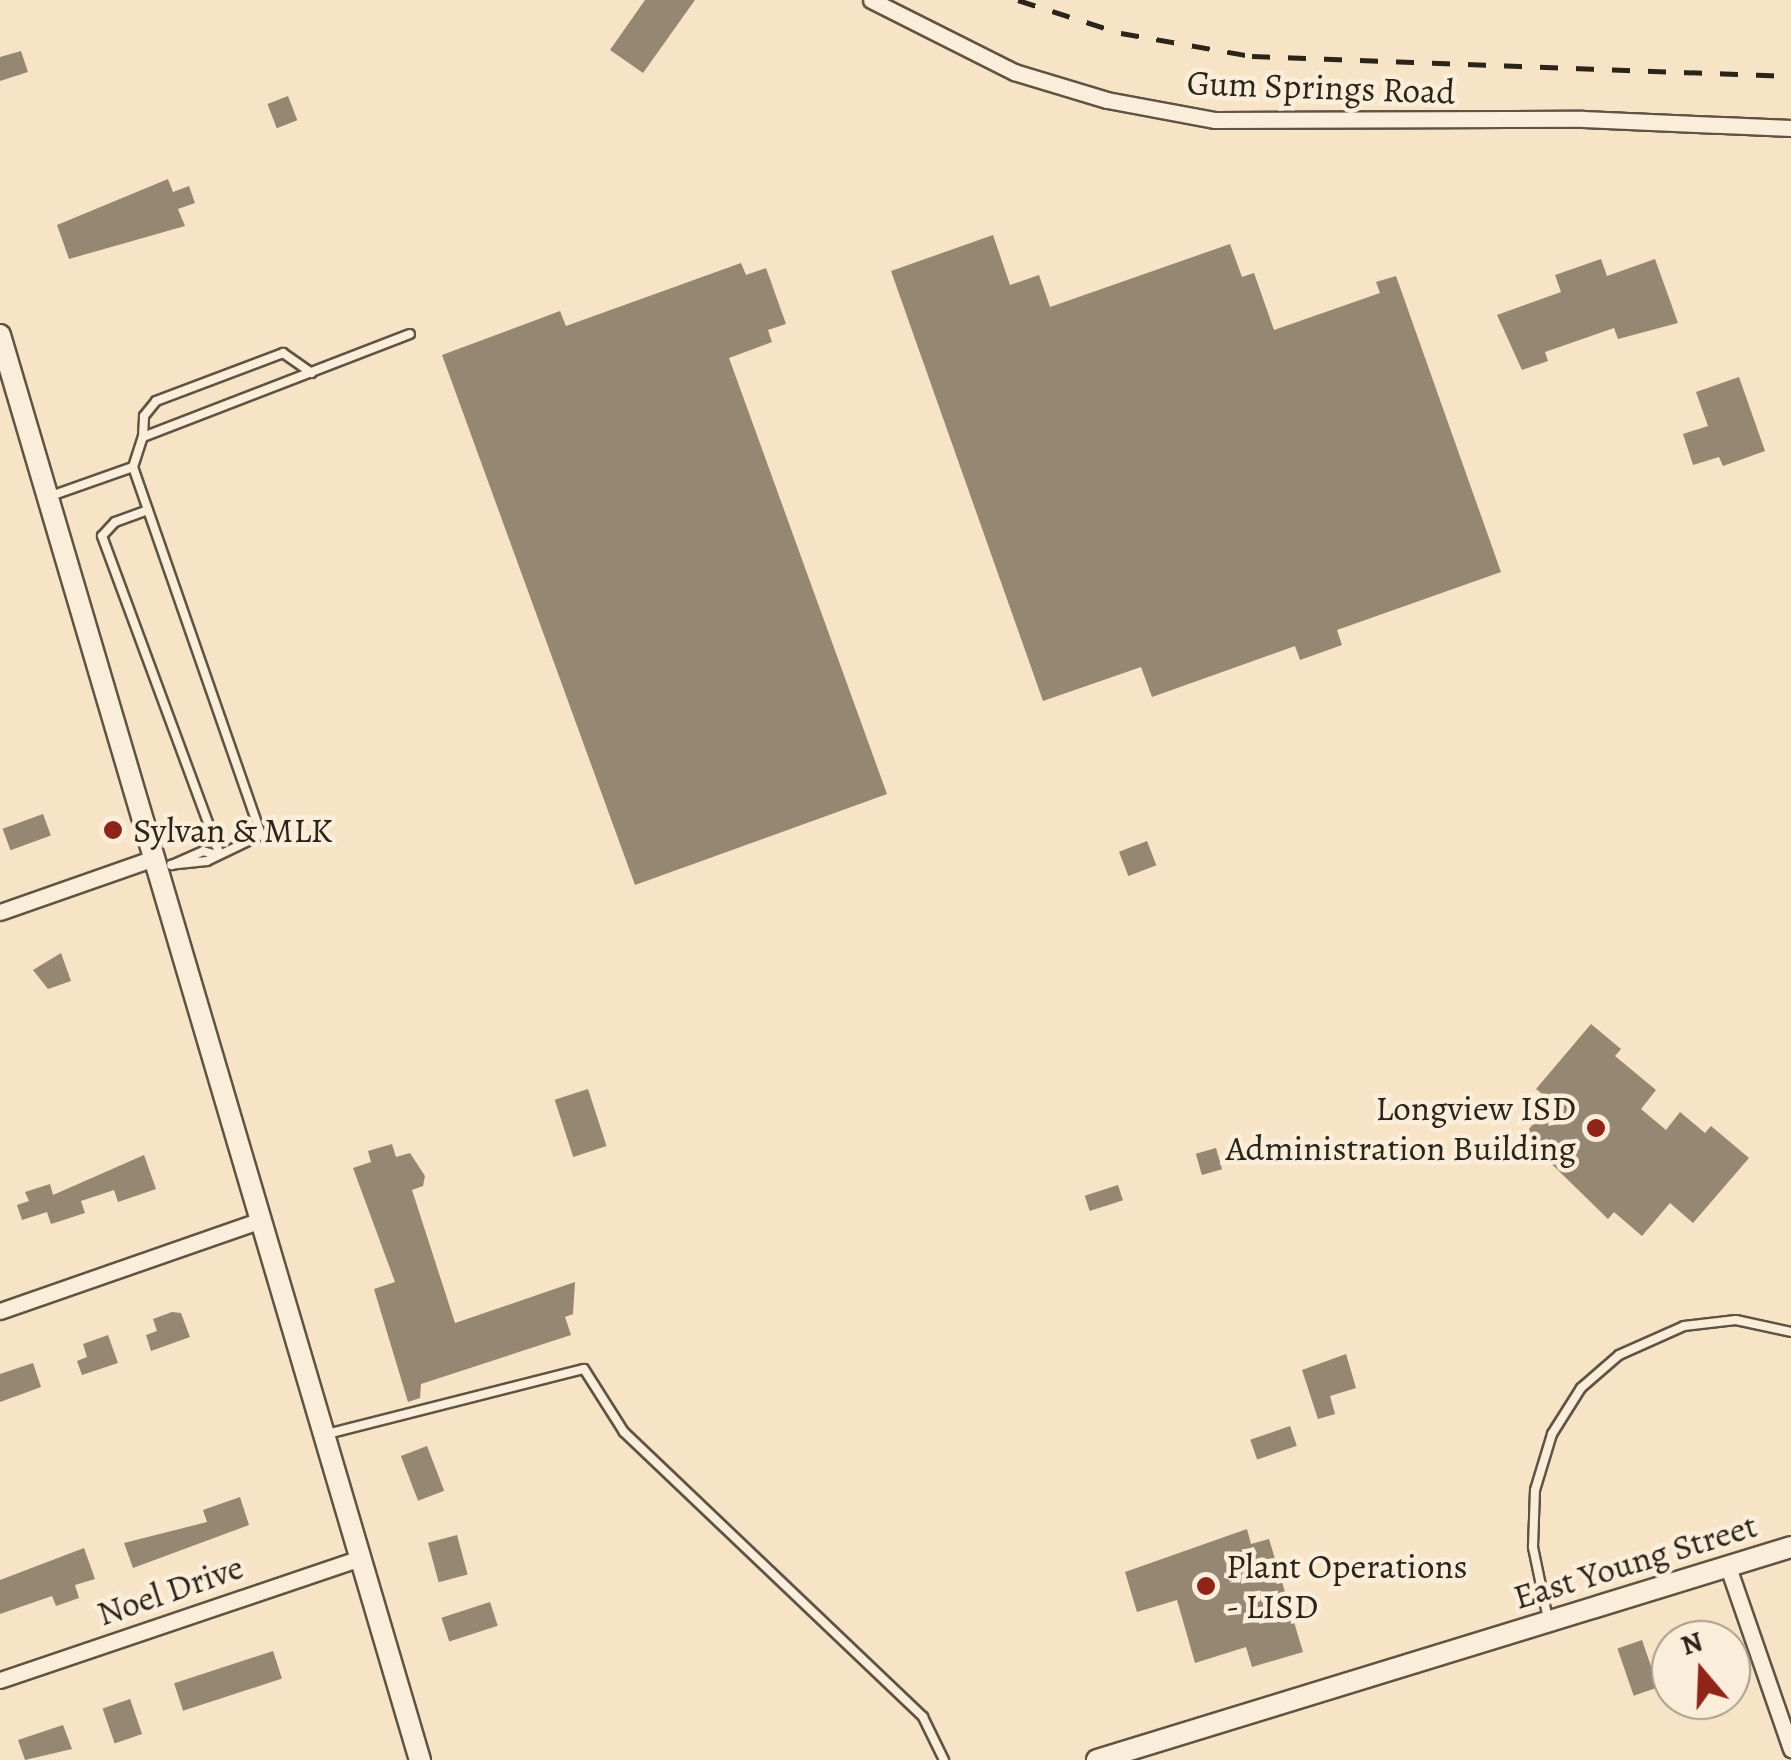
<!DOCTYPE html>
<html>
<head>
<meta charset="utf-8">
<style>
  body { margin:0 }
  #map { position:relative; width:1791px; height:1760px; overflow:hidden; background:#f7e3c5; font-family:Alegreya,serif }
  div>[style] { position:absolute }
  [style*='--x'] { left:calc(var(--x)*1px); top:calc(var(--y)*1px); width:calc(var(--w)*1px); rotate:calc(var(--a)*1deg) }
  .building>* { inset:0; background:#958772; transform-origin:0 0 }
  .roads { filter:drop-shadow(2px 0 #5e5444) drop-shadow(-2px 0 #5e5444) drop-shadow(0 2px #5e5444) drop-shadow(0 -2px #5e5444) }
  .lane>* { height:8px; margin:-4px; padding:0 4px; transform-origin:4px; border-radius:4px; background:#faedd9 }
  .street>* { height:15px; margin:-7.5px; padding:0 7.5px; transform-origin:7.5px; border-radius:7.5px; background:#faedd9 }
  .secondary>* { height:20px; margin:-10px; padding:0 10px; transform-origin:10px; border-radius:10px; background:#faedd9 }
  .rail>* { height:5px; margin-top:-2.5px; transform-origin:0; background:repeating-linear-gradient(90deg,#2b2419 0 18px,transparent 0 36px) }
  .dots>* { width:28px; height:28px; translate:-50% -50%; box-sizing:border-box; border:5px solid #faedd9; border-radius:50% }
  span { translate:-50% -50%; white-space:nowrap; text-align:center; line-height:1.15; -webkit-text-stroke:9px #faedd9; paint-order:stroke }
  .street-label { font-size:35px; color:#2b2419 }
  .poi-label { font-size:35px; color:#2b2419 }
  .left { translate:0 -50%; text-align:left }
  .right { translate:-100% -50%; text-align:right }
  .north { position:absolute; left:1651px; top:1620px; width:100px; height:100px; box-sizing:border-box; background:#faedd9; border:2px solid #a79d8c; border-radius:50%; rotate:341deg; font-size:28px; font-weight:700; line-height:40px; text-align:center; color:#2b2419 }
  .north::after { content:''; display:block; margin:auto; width:35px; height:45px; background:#8f2418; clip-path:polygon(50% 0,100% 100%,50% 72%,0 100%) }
</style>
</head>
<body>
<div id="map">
  <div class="building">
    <i style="clip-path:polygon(645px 0,695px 0,643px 73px,610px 50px)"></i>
    <i style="clip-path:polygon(21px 51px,28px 72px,0 81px,0 57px)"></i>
    <i style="left:288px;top:96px;width:26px;height:22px;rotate:69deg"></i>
    <i style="clip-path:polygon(168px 179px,173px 192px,189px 186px,195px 203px,178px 209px,185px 226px,69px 259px,57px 225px)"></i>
    <i style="clip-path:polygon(993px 235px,1010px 285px,1039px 275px,1050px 307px,1230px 244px,1242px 277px,1254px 273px,1274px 330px,1380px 293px,1376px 282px,1396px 276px,1501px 572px,1337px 630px,1342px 645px,1300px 660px,1295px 646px,1152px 697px,1141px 667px,1043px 701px,891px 271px)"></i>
    <i style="clip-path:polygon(1601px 259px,1607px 276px,1655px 259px,1678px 323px,1618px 339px,1614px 328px,1545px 352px,1548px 361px,1522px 370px,1497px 315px,1561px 292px,1555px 275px)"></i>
    <i style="clip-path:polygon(741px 263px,746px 275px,766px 268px,786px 324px,768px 330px,772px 342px,729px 358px,887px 794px,635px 885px,442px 355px,560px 311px,566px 326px)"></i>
    <i style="clip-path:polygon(1739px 377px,1765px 451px,1723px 466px,1719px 457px,1693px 465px,1683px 434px,1708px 426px,1696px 392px)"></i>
    <i style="left:43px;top:814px;width:23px;height:43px;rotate:70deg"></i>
    <i style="left:1147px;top:841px;width:26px;height:30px;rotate:69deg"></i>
    <i style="clip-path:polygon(61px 953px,71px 981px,48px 989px,33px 970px)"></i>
    <i style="clip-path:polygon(1591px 1024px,1621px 1049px,1615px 1056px,1656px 1090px,1641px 1109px,1666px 1130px,1680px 1112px,1705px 1133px,1711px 1126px,1749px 1158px,1693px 1223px,1670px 1203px,1642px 1236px,1614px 1212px,1608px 1219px,1523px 1136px,1552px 1102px,1536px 1089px)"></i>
    <i style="left:588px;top:1089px;width:60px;height:35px;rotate:72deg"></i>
    <i style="clip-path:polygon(392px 1144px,396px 1157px,410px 1153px,425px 1176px,423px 1186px,412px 1190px,455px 1323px,575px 1282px,573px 1314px,565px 1317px,571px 1335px,421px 1384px,420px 1398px,408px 1402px,374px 1289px,395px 1282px,353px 1168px,371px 1162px,368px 1151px)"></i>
    <i style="left:1216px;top:1148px;width:22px;height:21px;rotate:74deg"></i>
    <i style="clip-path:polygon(144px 1155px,156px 1189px,118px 1202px,114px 1190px,81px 1201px,85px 1213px,51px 1224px,47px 1212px,22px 1220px,17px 1205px,29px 1201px,25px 1192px,50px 1184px,53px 1195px)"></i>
    <i style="left:1118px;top:1185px;width:16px;height:35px;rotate:72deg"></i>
    <i style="clip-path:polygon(172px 1312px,181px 1313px,190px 1337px,151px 1351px,146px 1335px,157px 1331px,153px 1319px)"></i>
    <i style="clip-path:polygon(108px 1335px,118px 1363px,82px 1375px,77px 1361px,87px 1357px,83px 1344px)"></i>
    <i style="clip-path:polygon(1346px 1354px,1356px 1388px,1330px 1396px,1335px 1414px,1318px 1419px,1302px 1370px)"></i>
    <i style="clip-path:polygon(33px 1363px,41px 1387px,0 1402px,0 1374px)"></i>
    <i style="left:1290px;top:1426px;width:21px;height:42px;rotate:71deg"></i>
    <i style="left:427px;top:1446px;width:48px;height:28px;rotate:69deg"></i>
    <i style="clip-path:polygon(240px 1497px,249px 1525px,133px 1568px,124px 1543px,207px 1522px,203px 1510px)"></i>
    <i style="clip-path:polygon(1247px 1529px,1251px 1544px,1269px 1539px,1303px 1652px,1252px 1667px,1246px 1647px,1195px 1663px,1177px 1600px,1137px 1612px,1125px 1572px)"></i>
    <i style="left:457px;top:1535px;width:41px;height:30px;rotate:75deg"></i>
    <i style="clip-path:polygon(84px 1548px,95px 1579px,75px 1585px,79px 1598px,56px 1606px,52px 1596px,0 1614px,0 1580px)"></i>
    <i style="left:490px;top:1602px;width:25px;height:51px;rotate:72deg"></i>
    <i style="left:1642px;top:1640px;width:50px;height:26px;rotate:71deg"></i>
    <i style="left:273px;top:1651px;width:29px;height:104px;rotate:72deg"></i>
    <i style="left:130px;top:1699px;width:37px;height:29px;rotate:71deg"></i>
    <i style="clip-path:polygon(63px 1725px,72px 1749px,25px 1760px,18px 1740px)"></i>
  </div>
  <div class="roads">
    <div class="lane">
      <i style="--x:143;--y:437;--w:21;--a:-87"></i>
      <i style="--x:144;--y:416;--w:19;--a:-51"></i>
      <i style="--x:156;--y:401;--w:136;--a:-20.7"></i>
      <i style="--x:283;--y:353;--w:35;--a:35"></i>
      <i style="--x:133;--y:467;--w:32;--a:-72"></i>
      <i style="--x:143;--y:437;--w:286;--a:-21.1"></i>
      <i style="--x:51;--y:496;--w:87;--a:-19.5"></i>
      <i style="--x:133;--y:467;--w:390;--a:70.8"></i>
      <i style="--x:261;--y:835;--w:60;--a:154.3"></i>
      <i style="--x:207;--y:861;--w:36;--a:174"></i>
      <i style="--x:148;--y:510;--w:35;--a:160"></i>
      <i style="--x:115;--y:522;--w:19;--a:133"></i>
      <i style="--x:102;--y:536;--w:337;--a:69.7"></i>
      <i style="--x:172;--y:865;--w:34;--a:-24"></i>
      <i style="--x:203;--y:851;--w:10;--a:17"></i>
      <i style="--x:327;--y:1434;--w:265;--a:-14.2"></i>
      <i style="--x:584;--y:1369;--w:75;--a:57.6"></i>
      <i style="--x:624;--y:1432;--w:413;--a:43.6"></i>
      <i style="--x:923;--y:1717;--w:48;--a:64"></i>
      <i style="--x:1548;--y:1619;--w:74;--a:-101.8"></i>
      <i style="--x:1533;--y:1547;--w:57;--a:-88"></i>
      <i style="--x:1535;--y:1490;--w:59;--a:-73.1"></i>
      <i style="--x:1552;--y:1434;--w:54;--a:-57.8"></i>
      <i style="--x:1581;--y:1388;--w:50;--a:-41"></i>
      <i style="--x:1619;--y:1355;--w:71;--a:-24"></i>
      <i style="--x:1684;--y:1326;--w:52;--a:-6.6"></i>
      <i style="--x:1736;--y:1320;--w:56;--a:12.3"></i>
    </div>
    <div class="street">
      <i style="--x:871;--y:0;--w:160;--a:26.7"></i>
      <i style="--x:1014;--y:72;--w:97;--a:16.8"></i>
      <i style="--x:1107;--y:100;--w:110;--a:10.5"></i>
      <i style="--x:1215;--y:120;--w:368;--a:-0.2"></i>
      <i style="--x:1583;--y:119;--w:208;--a:2.5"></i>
      <i style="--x:0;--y:912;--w:160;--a:-19.3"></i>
      <i style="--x:0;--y:1311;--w:277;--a:-19.2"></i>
      <i style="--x:1728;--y:1567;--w:193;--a:70.9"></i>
      <i style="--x:0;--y:1680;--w:380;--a:-18.7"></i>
    </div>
    <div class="secondary">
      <i style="--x:0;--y:335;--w:1486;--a:73.58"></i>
      <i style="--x:1097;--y:1760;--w:726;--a:-17.06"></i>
    </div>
  </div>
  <div class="rail">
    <i style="--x:1018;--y:0;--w:108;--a:17.8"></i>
    <i style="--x:1121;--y:33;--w:133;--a:10"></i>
    <i style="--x:1252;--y:56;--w:539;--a:2.13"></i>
  </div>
  <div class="dots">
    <i style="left:113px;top:830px;background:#8f2418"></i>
    <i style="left:1596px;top:1128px;background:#8f2418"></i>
    <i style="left:1206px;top:1586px;background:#8f2418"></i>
  </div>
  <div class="street-label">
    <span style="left:1321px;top:87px;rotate:2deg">Gum Springs Road</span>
    <span style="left:1635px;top:1561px;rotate:-17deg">East Young Street</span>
    <span style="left:170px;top:1590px;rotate:-19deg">Noel Drive</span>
  </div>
  <div class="poi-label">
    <span class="left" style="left:133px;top:830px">Sylvan &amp; MLK</span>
    <span class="right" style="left:1576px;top:1128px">Longview ISD<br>Administration Building</span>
    <span class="left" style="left:1226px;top:1586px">Plant Operations<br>- LISD</span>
  </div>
  <div class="north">N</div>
</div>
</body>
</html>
